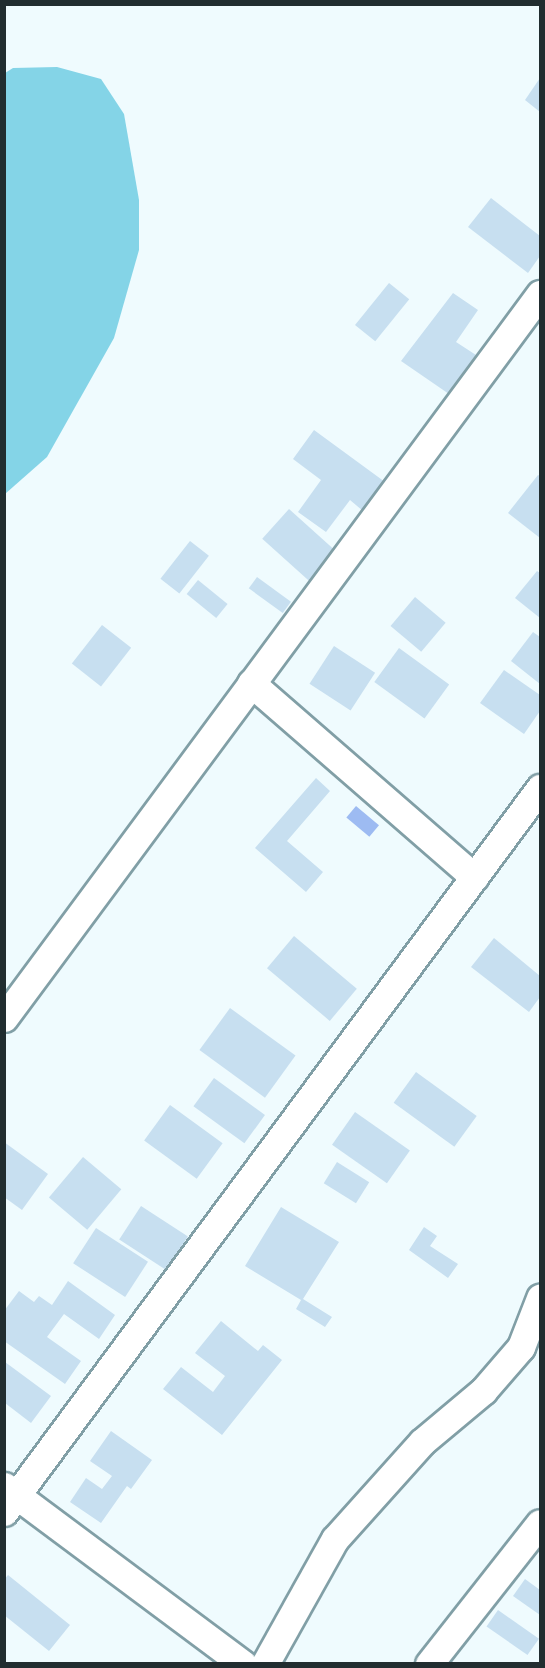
<!DOCTYPE html>
<html>
<head>
<meta charset="utf-8">
<style>
  body { margin:0 }
  #map { position:relative; width:545px; height:1668px; overflow:hidden; background:#effbfe; font-family:"Playfair Display",serif }
  div>[style] { position:absolute }
  [style*='--x'] { left:calc(var(--x)*1px); top:calc(var(--y)*1px); width:calc(var(--w)*1px); rotate:calc(var(--a)*1deg) }
  .green>* { inset:0; background:#84d4e7 }
  .water>* { inset:0; background:#9dbbf2; transform-origin:0 0 }
  .building>* { inset:0; background:#c7dff0; transform-origin:0 0 }
  .roads { filter:drop-shadow(2px 0 #819fa6) drop-shadow(-2px 0 #819fa6) drop-shadow(0 2px #819fa6) drop-shadow(0 -2px #819fa6) }
  .minor>* { height:27px; margin:-13.5px; padding:0 13.5px; transform-origin:13.5px; border-radius:13.5px; background:#fff }
  span { translate:-50% -50%; white-space:nowrap; text-align:center; line-height:1.15; -webkit-text-stroke:4.5px #fff; paint-order:stroke }
  .frame { position:absolute; inset:0; border:6px solid #212d30; pointer-events:none }
</style>
</head>
<body>
<div id="map">
  <div class="green">
    <i style="clip-path:polygon(57px 67px,101px 79px,124px 114px,139px 200px,139px 250px,114px 338px,47px 457px,5px 494px,5px 73px,13px 68px)"></i>
  </div>
  <div class="water">
    <i style="left:356px;top:806px;width:30px;height:15px;rotate:40deg"></i>
  </div>
  <div class="building">
    <i style="clip-path:polygon(540px 78px,540px 112px,525px 100px)"></i>
    <i style="clip-path:polygon(491px 198px,540px 236px,540px 256px,528px 273px,468px 227px)"></i>
    <i style="left:389px;top:283px;width:26px;height:54px;rotate:39deg"></i>
    <i style="clip-path:polygon(453px 293px,478px 310px,456px 342px,476px 355px,449px 394px,401px 361px)"></i>
    <i style="clip-path:polygon(314px 430px,385px 482px,363px 511px,350px 500px,326px 532px,298px 512px,321px 480px,293px 459px)"></i>
    <i style="clip-path:polygon(538px 475px,540px 476px,540px 538px,508px 513px)"></i>
    <i style="left:289px;top:509px;width:67px;height:40px;rotate:42deg"></i>
    <i style="left:190px;top:541px;width:24px;height:48px;rotate:38deg"></i>
    <i style="clip-path:polygon(537px 571px,540px 573px,540px 618px,515px 598px)"></i>
    <i style="left:257px;top:577px;width:42px;height:14px;rotate:36deg"></i>
    <i style="left:198px;top:580px;width:38px;height:18px;rotate:39deg"></i>
    <i style="left:415px;top:597px;width:40px;height:38px;rotate:40deg"></i>
    <i style="left:102px;top:625px;width:37px;height:49px;rotate:38deg"></i>
    <i style="clip-path:polygon(533px 632px,540px 637px,540px 684px,511px 661px)"></i>
    <i style="left:334px;top:646px;width:49px;height:45px;rotate:33deg"></i>
    <i style="left:399px;top:648px;width:62px;height:42px;rotate:36deg"></i>
    <i style="clip-path:polygon(504px 670px,540px 695px,540px 711px,524px 734px,480px 703px)"></i>
    <i style="clip-path:polygon(316px 778px,330px 791px,287px 841px,323px 872px,306px 892px,255px 848px)"></i>
    <i style="left:294px;top:936px;width:82px;height:42px;rotate:40deg"></i>
    <i style="clip-path:polygon(494px 938px,540px 976px,540px 997px,529px 1012px,471px 967px)"></i>
    <i style="left:230px;top:1008px;width:81px;height:52px;rotate:36deg"></i>
    <i style="left:416px;top:1072px;width:75px;height:38px;rotate:36deg"></i>
    <i style="left:214px;top:1078px;width:63px;height:35px;rotate:36deg"></i>
    <i style="left:170px;top:1105px;width:65px;height:44px;rotate:36deg"></i>
    <i style="left:355px;top:1112px;width:67px;height:40px;rotate:35deg"></i>
    <i style="clip-path:polygon(4px 1142px,48px 1174px,22px 1210px,4px 1197px)"></i>
    <i style="left:83px;top:1157px;width:50px;height:53px;rotate:40deg"></i>
    <i style="left:337px;top:1162px;width:38px;height:25px;rotate:32deg"></i>
    <i style="left:141px;top:1206px;width:56px;height:40px;rotate:33deg"></i>
    <i style="clip-path:polygon(281px 1207px,339px 1242px,303px 1299px,332px 1317px,325px 1327px,296px 1309px,301px 1300px,245px 1266px)"></i>
    <i style="clip-path:polygon(424px 1227px,437px 1236px,430px 1246px,458px 1264px,448px 1278px,409px 1250px)"></i>
    <i style="left:96px;top:1228px;width:62px;height:42px;rotate:33deg"></i>
    <i style="clip-path:polygon(68px 1281px,115px 1315px,99px 1339px,64px 1314px,47px 1337px,81px 1361px,65px 1384px,4px 1341px,4px 1311px,19px 1291px,34px 1302px,39px 1296px,52px 1305px)"></i>
    <i style="clip-path:polygon(221px 1321px,258px 1351px,263px 1345px,282px 1360px,222px 1435px,163px 1389px,181px 1367px,213px 1392px,225px 1376px,195px 1353px)"></i>
    <i style="clip-path:polygon(5px 1362px,51px 1396px,31px 1423px,5px 1403px)"></i>
    <i style="clip-path:polygon(111px 1431px,152px 1460px,131px 1489px,127px 1486px,101px 1523px,70px 1502px,86px 1478px,102px 1489px,112px 1476px,90px 1461px)"></i>
    <i style="clip-path:polygon(8px 1575px,70px 1625px,49px 1651px,4px 1615px,4px 1580px)"></i>
    <i style="clip-path:polygon(525px 1579px,540px 1590px,540px 1615px,513px 1596px)"></i>
    <i style="left:498px;top:1610px;width:50px;height:20px;rotate:35deg"></i>
  </div>
  <div class="roads">
    <div class="minor">
      <i style="--x:251;--y:683;--w:296;--a:41"></i>
      <i style="--x:4;--y:1018;--w:901;--a:-53.49"></i>
      <i style="--x:4;--y:1486;--w:298;--a:36.7"></i>
      <i style="--x:4;--y:1512;--w:901;--a:-53.49"></i>
      <i style="--x:265;--y:1664;--w:143;--a:-60.8"></i>
      <i style="--x:335;--y:1539;--w:130;--a:-48.1"></i>
      <i style="--x:422;--y:1442;--w:80;--a:-39.9"></i>
      <i style="--x:483;--y:1391;--w:58;--a:-49.2"></i>
      <i style="--x:521;--y:1347;--w:53;--a:-68.8"></i>
      <i style="--x:429;--y:1664;--w:179;--a:-51.8"></i>
    </div>
  </div>
  <div class="frame"></div>
</div>
</body>
</html>
